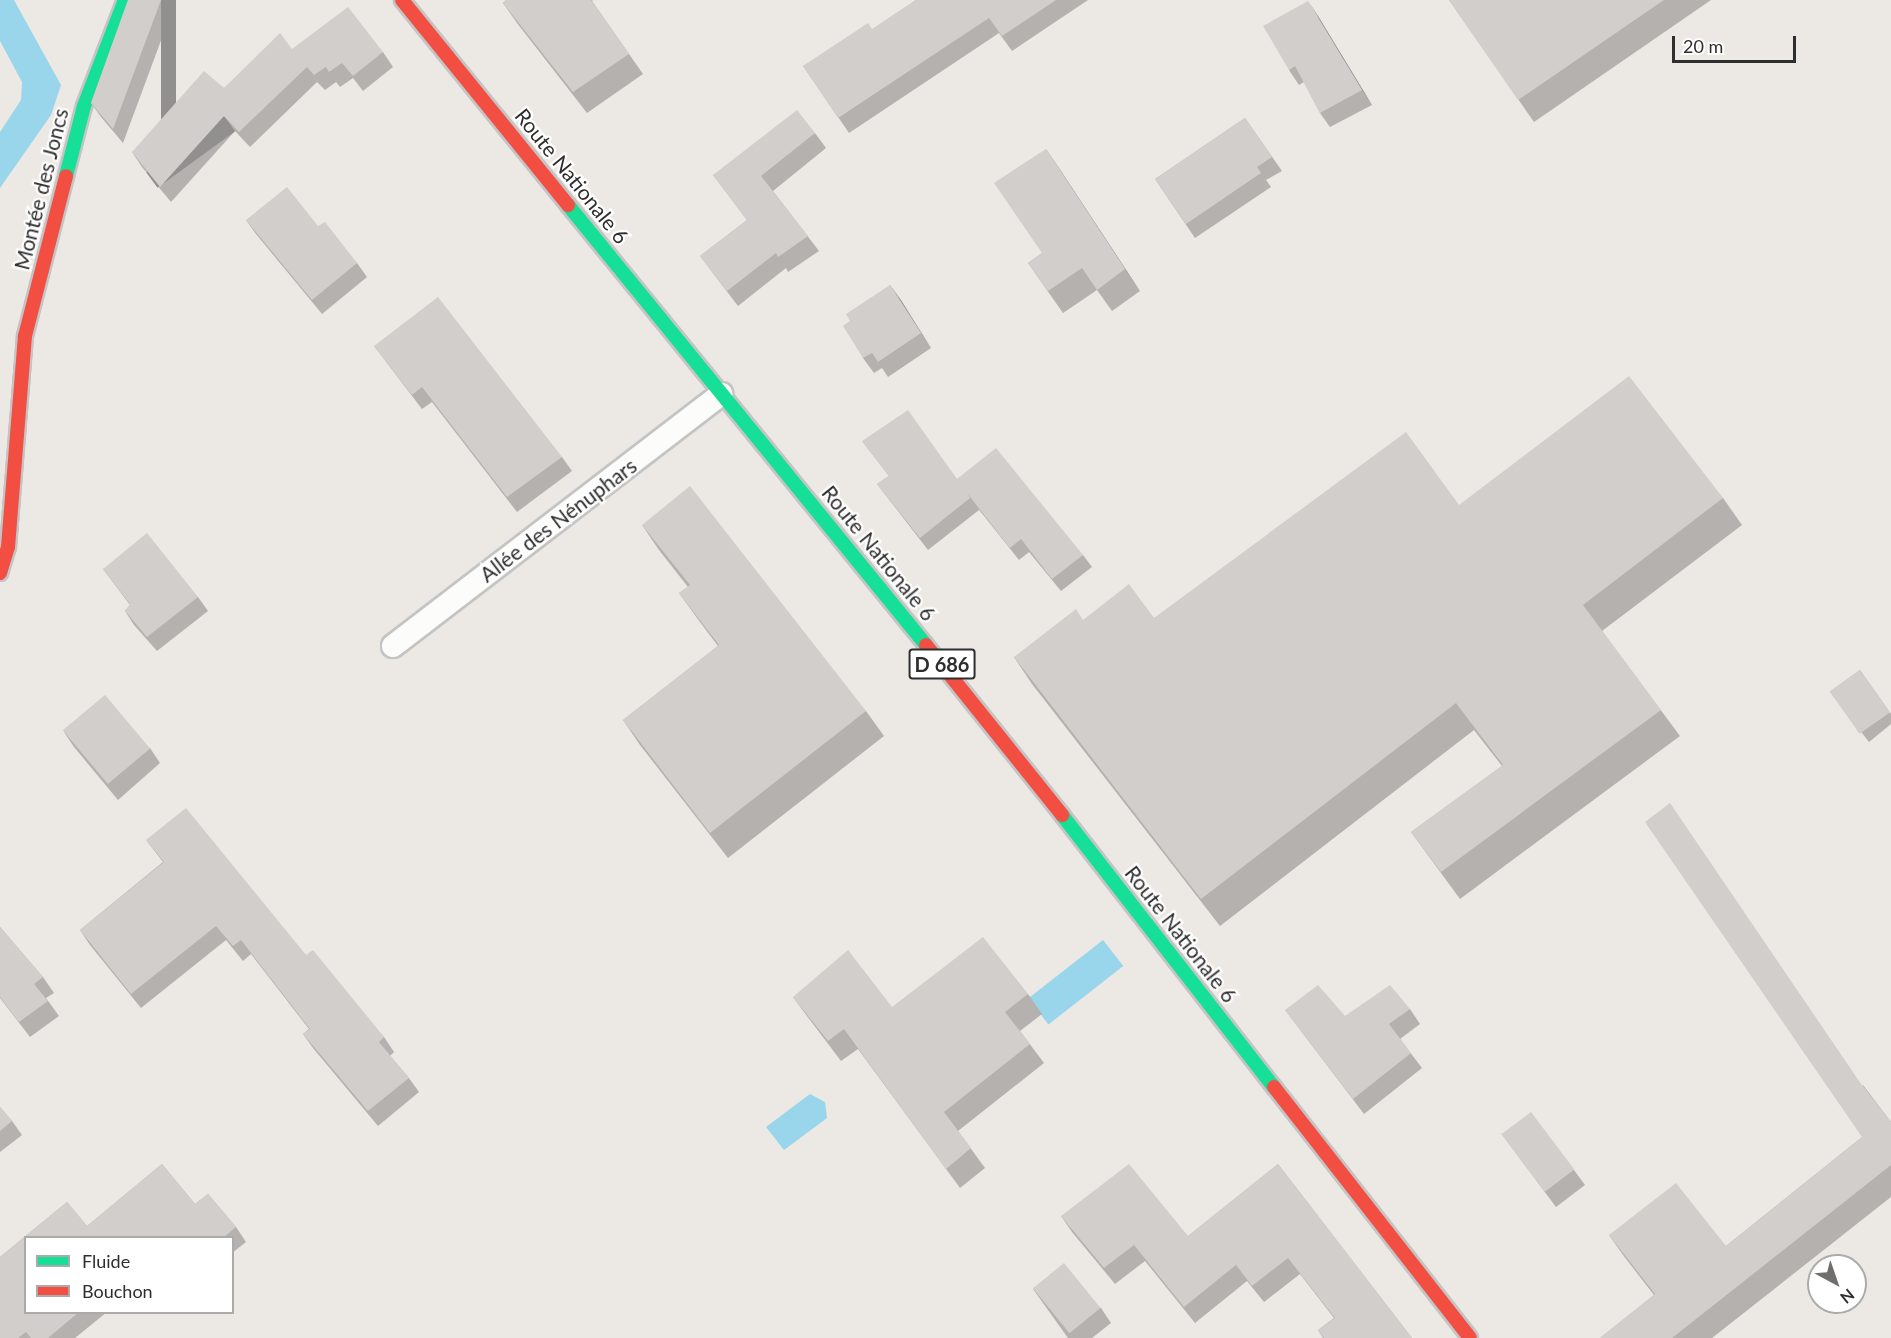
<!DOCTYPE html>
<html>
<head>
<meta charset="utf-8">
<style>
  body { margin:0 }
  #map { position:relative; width:1891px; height:1338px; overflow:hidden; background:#ece8e4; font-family:Lato,sans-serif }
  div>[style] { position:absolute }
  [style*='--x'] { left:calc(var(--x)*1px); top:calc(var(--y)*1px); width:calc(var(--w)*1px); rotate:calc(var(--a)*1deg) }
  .water>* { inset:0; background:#99d6ec; transform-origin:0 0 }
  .roads { filter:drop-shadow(2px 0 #c5c4c5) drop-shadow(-2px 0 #c5c4c5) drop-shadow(0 2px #c5c4c5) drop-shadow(0 -2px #c5c4c5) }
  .lane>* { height:22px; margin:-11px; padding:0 11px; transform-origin:11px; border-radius:11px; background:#fcfcfb }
  .fast>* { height:14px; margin:-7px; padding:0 7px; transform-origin:7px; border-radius:7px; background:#16e098 }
  .jam>* { height:14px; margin:-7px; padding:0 7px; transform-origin:7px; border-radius:7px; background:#f24e42 }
  .wall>* { inset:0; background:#b4b1af }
  .shaded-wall>* { inset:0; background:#92908e; transform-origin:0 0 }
  .building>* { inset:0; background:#d1cecb; transform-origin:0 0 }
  span { translate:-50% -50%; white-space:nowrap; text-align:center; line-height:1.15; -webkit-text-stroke:4.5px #fff; paint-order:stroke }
  .shield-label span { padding:2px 4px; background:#fff; border:2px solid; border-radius:4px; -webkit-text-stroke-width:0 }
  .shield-label { font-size:20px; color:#2e2e2e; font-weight:700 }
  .street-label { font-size:21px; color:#2e2e2e }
  .legend { position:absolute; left:24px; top:1236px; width:210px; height:78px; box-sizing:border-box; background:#fff; border:2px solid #ababab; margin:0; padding:8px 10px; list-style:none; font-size:18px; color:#2e2e2e }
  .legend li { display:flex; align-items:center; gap:12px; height:30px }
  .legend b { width:30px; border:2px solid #ababab }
  .north { position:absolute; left:1807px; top:1254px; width:60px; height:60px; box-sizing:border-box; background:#fff; border:2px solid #ababab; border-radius:50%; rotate:140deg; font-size:16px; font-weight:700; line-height:24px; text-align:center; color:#2e2e2e }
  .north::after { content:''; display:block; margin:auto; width:21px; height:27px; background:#706f6e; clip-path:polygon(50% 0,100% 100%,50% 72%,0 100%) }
  .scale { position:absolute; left:1672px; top:36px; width:124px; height:27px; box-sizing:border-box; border:3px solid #2e2e2e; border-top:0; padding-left:8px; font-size:18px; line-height:21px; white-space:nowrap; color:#2e2e2e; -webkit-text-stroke:4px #fff; paint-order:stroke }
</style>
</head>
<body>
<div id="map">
  <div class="water">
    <i style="clip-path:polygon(0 0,14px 0,61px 85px,51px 115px,0 188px,0 132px,21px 100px,22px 82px,0 41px)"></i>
    <i style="left:1103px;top:940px;width:33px;height:95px;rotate:52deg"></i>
    <i style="clip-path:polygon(810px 1094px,825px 1102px,827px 1118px,784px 1150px,766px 1127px)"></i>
  </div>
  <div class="roads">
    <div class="lane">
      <i style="--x:393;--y:646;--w:414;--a:-37.5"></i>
    </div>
    <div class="fast">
      <i style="--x:66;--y:176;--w:72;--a:-75.6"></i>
      <i style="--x:84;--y:106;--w:114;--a:-68.9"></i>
      <i style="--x:568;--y:205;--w:567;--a:50.87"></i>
      <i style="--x:1062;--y:815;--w:345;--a:52.1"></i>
    </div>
    <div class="jam">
      <i style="--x:402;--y:0;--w:264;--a:51"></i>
      <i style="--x:0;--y:573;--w:27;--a:-73"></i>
      <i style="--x:8;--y:547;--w:212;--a:-85.4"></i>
      <i style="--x:25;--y:336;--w:165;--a:-75.6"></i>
      <i style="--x:926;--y:645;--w:218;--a:51.3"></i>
      <i style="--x:1274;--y:1087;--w:318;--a:52"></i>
    </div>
  </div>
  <div class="wall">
    <i style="clip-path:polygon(128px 0,176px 0,123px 143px,101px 117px,91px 103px)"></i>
    <i style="clip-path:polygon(506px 0,593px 0,592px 1px,643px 74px,587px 113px,517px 23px,503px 3px)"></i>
    <i style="clip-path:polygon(916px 0,1088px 0,1012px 51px,999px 33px,849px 133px,803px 66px,873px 29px)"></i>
    <i style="clip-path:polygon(1449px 0,1711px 0,1534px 122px)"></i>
    <i style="clip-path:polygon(1318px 16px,1372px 105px,1330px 127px,1320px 113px,1304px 82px,1299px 85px,1289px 70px)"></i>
    <i style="clip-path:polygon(292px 49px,383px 52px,393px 67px,363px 91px,353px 78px,340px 87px,336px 82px,325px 90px,317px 82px,250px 147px,235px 131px,171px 202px,142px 167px,132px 152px,224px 88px)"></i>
    <i style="clip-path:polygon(1245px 118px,1282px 171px,1266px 180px,1271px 187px,1195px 238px,1155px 179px)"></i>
    <i style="clip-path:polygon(815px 133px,826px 148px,773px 191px,819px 251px,788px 272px,786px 268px,738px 306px,700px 256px,747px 220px,713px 175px)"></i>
    <i style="clip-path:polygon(1046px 149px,1140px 291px,1112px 311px,1097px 290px,1063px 313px,1028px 263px,1042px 253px)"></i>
    <i style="clip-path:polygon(246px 220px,318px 226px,357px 263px,367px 277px,322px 314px,256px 234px)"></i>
    <i style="clip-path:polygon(890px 285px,931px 348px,888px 377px,882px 368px,874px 373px,863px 358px,850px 321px)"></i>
    <i style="clip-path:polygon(374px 346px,562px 457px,572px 471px,517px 512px,432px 402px,422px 409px)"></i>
    <i style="clip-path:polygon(862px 441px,957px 479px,1083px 555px,1092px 567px,1061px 591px,1029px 552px,1019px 560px,976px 506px,979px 510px,928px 550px,877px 484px,889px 476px)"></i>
    <i style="clip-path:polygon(1723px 498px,1742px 525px,1602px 631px,1680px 736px,1460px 899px,1411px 832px,1502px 766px,1474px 730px,1220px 926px,1032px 684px,1014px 657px,1083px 620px,1154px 618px,1459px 505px)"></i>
    <i style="clip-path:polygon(642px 525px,866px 711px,884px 736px,728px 858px,640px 745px,623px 720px,718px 646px,697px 618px,679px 593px,688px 587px,659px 550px)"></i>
    <i style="clip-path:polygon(103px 569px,198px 597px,208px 611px,157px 651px,134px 625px,125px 611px,130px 605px)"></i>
    <i style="clip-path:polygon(1860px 670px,1891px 714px,1891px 724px,1869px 742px,1830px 692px)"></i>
    <i style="clip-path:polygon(64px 732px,150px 748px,160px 763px,118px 800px,74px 747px)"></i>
    <i style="clip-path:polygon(146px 840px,306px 955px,384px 1037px,394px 1052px,390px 1056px,409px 1078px,419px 1092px,378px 1126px,313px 1048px,303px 1034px,309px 1029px,251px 954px,243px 961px,226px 940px,141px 1008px,90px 945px,80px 930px,163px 862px)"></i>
    <i style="clip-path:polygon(0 927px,43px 977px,54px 993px,46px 998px,59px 1016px,30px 1037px,0 998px)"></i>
    <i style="clip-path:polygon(1028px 994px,1042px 1014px,1020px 1031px,1044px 1063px,958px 1131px,985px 1168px,960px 1188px,858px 1049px,841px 1061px,807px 1016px,793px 997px,892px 1007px)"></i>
    <i style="clip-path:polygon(1410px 1009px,1420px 1024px,1400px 1039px,1422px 1068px,1364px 1114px,1285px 1010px,1345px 1016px)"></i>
    <i style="clip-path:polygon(1863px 1085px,1891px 1122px,1891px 1197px,1712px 1338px,1600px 1338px,1654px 1295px,1623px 1255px,1609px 1235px,1726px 1246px,1862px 1137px)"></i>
    <i style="clip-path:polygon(0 1107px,12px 1121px,22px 1135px,0 1152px)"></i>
    <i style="clip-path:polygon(1501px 1133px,1574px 1170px,1585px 1185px,1556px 1207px)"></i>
    <i style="clip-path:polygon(162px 1164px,195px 1204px,208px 1194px,236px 1227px,246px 1242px,232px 1253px,232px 1238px,26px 1238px,26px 1312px,107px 1312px,75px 1338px,0 1338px,0 1257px,67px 1202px,87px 1226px)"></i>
    <i style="clip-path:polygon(1278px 1164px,1412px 1338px,1323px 1338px,1318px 1330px,1334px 1318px,1300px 1274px,1264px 1302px,1247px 1281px,1195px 1323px,1145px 1261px,1115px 1284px,1072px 1232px,1061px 1216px,1188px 1236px)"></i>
    <i style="clip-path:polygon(1033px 1289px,1101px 1308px,1111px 1323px,1092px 1338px,1068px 1338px)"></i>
  </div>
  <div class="shaded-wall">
    <i style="left:161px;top:0;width:15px;height:138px"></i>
    <i style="clip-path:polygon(1308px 1px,1318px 16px,1372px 105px,1362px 90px)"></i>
    <i style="left:224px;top:116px;width:19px;height:96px;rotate:54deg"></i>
    <i style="clip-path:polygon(1046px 149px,1061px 171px,1140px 291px,1125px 269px)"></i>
    <i style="clip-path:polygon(890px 285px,901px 300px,931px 348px,921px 333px)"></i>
  </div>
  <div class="building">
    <i style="clip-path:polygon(128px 0,161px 0,113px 129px,91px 103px)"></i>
    <i style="clip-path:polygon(506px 0,591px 0,629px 54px,573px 92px,503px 3px)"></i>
    <i style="clip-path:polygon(916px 0,1056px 0,1002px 36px,989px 18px,838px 118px,803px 66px,868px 23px,872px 29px)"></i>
    <i style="clip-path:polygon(1449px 0,1664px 0,1518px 100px)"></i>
    <i style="clip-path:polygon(1308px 1px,1362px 90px,1320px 113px,1295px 66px,1289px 70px,1263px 26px)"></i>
    <i style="clip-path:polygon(348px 7px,383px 52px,353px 76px,342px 63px,329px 72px,326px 67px,314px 75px,307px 67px,239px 132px,224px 116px,160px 187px,132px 152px,204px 71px,224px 88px,280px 33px,292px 49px)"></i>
    <i style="clip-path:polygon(797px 110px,815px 133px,761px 176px,808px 236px,778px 257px,776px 253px,727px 291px,700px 256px,747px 220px,713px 175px)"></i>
    <i style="clip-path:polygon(1245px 118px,1272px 157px,1257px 167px,1261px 173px,1186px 224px,1155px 179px)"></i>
    <i style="clip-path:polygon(1046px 149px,1125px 269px,1097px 290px,1082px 268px,1048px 291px,1028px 263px,1042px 253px,994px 183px)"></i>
    <i style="clip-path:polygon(287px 187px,318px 226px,325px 222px,357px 263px,312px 300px,246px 220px)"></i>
    <i style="clip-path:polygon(890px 285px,921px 333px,878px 362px,872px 353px,863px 358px,843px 326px,850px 321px,846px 314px)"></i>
    <i style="clip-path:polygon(438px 297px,562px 457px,507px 497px,422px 387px,412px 395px,374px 346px)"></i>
    <i style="clip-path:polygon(1629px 376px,1723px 498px,1583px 605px,1661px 710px,1441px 872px,1411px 832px,1503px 765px,1456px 703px,1201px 899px,1014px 657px,1076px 609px,1083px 620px,1129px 584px,1154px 618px,1406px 432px,1459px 505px)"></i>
    <i style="clip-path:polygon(908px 410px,957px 479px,996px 448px,1083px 555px,1052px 579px,1021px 539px,1010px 548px,967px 493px,970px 498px,920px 538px,877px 484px,889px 476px,862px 441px)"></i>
    <i style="clip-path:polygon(690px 486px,866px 711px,710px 833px,623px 720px,719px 645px,679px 593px,690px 585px,642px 525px)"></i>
    <i style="clip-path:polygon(147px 533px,198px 597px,147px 637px,125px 611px,130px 604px,103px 569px)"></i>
    <i style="left:1860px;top:670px;width:52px;height:37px;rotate:55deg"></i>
    <i style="left:105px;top:695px;width:70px;height:55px;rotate:50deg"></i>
    <i style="clip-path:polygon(1670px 803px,1859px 1081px,1891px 1122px,1891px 1165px,1672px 1338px,1600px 1338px,1655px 1294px,1609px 1235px,1676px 1183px,1726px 1246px,1862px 1137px,1645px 822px)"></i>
    <i style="clip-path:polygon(186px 808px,306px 955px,313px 950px,384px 1037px,379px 1042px,409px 1078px,368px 1111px,303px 1034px,310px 1029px,241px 940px,233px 946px,216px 926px,131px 994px,80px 930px,164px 862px,146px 840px)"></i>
    <i style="clip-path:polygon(0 927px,43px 977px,34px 984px,48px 1001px,19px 1022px,0 997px)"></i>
    <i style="clip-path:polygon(983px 937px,1028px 994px,1005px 1012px,1030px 1044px,944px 1112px,971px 1148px,946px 1169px,844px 1029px,828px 1041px,793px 997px,848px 950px,892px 1007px)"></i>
    <i style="clip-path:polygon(1318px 985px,1345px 1016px,1390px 985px,1410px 1009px,1389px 1024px,1411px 1053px,1353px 1099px,1285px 1010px)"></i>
    <i style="clip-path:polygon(0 1107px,12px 1121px,0 1131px)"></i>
    <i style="left:1531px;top:1112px;width:72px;height:37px;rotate:53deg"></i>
    <i style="clip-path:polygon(162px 1164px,195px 1204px,208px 1194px,236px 1227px,223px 1238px,26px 1238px,26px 1312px,79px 1312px,48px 1338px,31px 1338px,26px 1332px,18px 1338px,0 1338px,0 1257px,67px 1202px,87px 1226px)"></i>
    <i style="clip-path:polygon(1129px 1164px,1188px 1236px,1278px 1164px,1412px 1338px,1324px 1338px,1318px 1330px,1335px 1318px,1288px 1258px,1252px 1286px,1236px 1265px,1184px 1307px,1134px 1245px,1104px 1268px,1061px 1216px)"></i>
    <i style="left:1064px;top:1263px;width:58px;height:40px;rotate:51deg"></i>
  </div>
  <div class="shield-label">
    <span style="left:942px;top:664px">D 686</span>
  </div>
  <div class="street-label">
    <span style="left:572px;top:176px;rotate:51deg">Route Nationale 6</span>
    <span style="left:41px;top:189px;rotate:-76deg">Montée des Joncs</span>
    <span style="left:558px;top:520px;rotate:-37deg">Allée des Nénuphars</span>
    <span style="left:879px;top:553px;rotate:51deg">Route Nationale 6</span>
    <span style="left:1181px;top:934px;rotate:52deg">Route Nationale 6</span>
  </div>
  <ul class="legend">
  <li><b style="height:8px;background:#16e098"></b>Fluide</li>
  <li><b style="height:8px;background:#f24e42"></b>Bouchon</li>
  </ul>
  <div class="north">N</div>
  <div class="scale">20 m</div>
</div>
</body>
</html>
